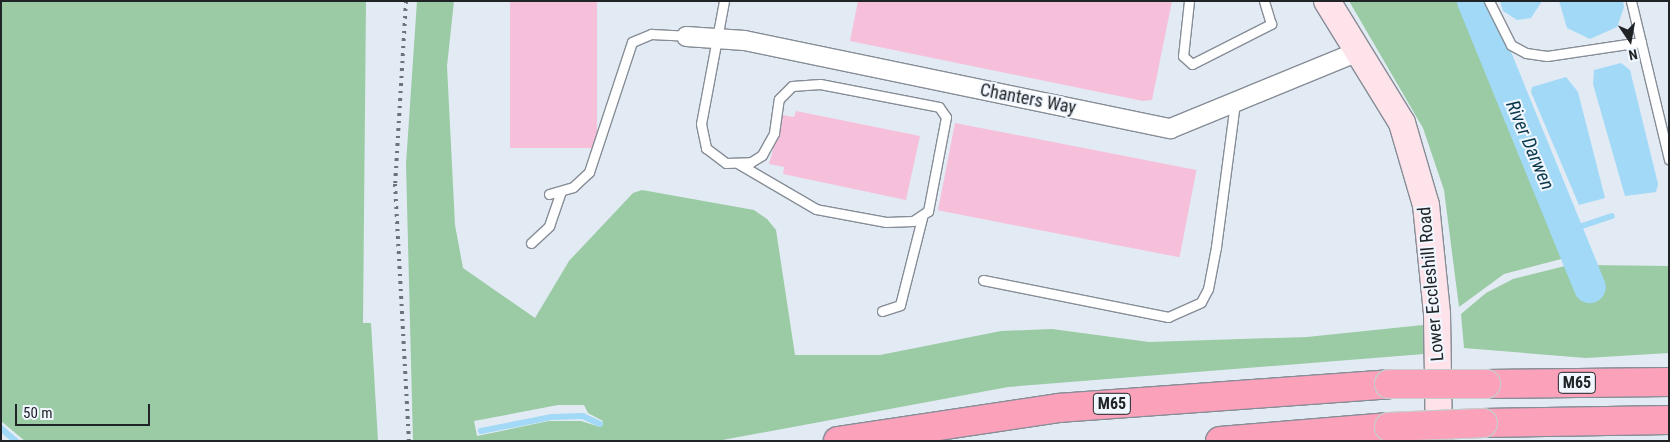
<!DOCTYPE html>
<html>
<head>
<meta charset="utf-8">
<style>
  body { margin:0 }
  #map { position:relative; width:1670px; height:442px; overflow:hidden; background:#e2eaf4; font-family:"Roboto Condensed",sans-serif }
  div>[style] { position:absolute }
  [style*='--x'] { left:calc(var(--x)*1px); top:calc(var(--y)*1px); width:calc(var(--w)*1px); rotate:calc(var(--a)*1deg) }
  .green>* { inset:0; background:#9acba4 }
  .water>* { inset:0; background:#a1d9f7 }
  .stream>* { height:5.5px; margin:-2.75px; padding:0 2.75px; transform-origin:2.75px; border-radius:2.75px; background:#a1d9f7 }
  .river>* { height:32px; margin:-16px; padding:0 16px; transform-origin:16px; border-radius:16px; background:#a1d9f7 }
  .building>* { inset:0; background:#f6c0db; transform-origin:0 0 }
  .roads { filter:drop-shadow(1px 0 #868d96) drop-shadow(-1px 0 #868d96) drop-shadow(0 1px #868d96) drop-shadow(0 -1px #868d96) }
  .lane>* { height:9px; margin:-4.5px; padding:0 4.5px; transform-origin:4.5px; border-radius:4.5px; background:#fff }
  .street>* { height:19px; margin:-9.5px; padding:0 9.5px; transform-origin:9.5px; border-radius:9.5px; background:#fff }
  .secondary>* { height:26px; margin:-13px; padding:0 13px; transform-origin:13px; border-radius:13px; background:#fee3ea }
  .highway>* { height:28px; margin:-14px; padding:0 14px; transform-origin:14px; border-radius:14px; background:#fba1ba }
  .rail>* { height:4px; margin-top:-2px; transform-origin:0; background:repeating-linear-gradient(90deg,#6e7379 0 2.5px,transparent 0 7.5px) }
  .bridges { filter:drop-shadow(1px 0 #cacacb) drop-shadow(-1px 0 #cacacb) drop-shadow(0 1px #cacacb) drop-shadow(0 -1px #cacacb) }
  .highway-bridge>* { height:28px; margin:-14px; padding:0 14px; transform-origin:14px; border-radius:14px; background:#fba1ba }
  span { translate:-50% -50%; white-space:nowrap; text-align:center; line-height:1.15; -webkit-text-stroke:4px #f1f7ff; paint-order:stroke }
  .shield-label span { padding:1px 4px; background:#f1f7ff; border:1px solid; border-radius:4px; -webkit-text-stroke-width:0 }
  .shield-label { font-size:16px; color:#212427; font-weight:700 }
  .street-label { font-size:18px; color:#212427 }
  .water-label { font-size:19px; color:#09384c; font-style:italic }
  .frame { position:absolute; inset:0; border:2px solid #212427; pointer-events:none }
  .north { position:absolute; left:1605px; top:15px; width:50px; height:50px; -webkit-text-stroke:4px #f1f7ff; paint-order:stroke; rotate:168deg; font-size:14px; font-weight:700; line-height:20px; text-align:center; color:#212427 }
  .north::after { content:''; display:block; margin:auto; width:18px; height:22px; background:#212427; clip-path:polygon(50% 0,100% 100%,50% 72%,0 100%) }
  .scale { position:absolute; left:15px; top:404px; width:135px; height:22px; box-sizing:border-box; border:2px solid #212427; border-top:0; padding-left:6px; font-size:15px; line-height:18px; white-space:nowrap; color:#212427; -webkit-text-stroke:4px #f1f7ff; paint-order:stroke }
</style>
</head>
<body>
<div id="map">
  <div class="green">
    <i style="clip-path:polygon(1px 1px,366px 1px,363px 323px,371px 323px,378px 441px,25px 441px,1px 421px)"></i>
    <i style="clip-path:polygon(evenodd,417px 1px,454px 1px,447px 66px,455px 225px,463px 268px,535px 318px,569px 261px,633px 193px,642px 190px,754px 210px,767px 219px,776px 230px,795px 355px,880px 355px,1001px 331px,1052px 329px,1149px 342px,1307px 337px,1423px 325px,1424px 354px,1008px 387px,717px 441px,413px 441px,406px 164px,417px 1px,558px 405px,584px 405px,588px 413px,603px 421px,600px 427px,581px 421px,549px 421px,477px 436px,474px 421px,558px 405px)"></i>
    <i style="clip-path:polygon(1349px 1px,1463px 1px,1565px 258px,1504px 274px,1459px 307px,1444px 190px,1423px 128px)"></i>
    <i style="clip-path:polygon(1569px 265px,1581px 287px,1598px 286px,1586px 265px,1669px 266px,1669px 353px,1586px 358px,1464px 348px,1461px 314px,1486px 293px,1513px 279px)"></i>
  </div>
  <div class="water">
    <i style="clip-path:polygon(1500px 1px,1542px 1px,1531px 18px,1517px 20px,1503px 11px)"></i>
    <i style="clip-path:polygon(1559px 1px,1623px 1px,1624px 7px,1617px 27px,1590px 39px,1567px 28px)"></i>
    <i style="clip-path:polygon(1621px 63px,1630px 70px,1658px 184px,1656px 192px,1625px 196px,1593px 84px,1594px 70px)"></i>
    <i style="clip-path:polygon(1566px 77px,1578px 92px,1605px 198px,1579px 205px,1531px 92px,1532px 87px)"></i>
  </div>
  <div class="stream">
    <i style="--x:1567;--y:231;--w:47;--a:-18.4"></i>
    <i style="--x:1;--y:428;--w:20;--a:41"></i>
    <i style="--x:481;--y:431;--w:72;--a:-11.2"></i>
    <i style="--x:552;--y:417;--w:31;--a:-2"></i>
    <i style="--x:583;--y:416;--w:19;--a:25"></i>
  </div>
  <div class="river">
    <i style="--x:1473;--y:1;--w:309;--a:67.8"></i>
  </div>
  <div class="building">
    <i style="left:510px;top:1px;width:87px;height:147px"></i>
    <i style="clip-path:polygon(858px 1px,1172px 1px,1152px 100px,1143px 101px,850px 41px)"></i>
    <i style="clip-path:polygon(796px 111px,920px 136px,906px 200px,783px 174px,784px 167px,769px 164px,783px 115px,794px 117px)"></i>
    <i style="left:955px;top:123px;width:246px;height:89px;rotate:11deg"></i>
  </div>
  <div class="roads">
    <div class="lane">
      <i style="--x:724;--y:1;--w:125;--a:100.6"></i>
      <i style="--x:701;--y:124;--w:25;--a:78"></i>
      <i style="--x:706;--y:148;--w:25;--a:37"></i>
      <i style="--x:726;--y:163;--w:25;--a:-2"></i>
      <i style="--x:751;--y:162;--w:13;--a:-32"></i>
      <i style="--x:762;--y:155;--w:25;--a:-61"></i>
      <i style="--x:774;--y:133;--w:34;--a:-82"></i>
      <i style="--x:779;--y:99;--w:18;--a:-45"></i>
      <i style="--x:792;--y:86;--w:28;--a:-4"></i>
      <i style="--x:820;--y:84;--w:121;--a:10.9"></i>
      <i style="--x:939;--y:107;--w:12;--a:55"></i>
      <i style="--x:946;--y:117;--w:96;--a:100.8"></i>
      <i style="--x:928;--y:211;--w:18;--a:146"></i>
      <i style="--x:913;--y:221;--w:27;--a:178"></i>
      <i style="--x:886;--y:222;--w:71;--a:-169.5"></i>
      <i style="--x:816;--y:209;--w:89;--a:-149.7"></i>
      <i style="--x:1189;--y:1;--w:55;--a:96.2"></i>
      <i style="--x:1183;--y:56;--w:12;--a:42"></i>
      <i style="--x:1192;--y:64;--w:89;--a:-26.9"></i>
      <i style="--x:1271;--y:24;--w:24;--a:-107"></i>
      <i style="--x:1489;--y:1;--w:49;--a:63.4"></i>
      <i style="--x:1511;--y:45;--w:17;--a:28"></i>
      <i style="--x:1526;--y:53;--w:21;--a:8"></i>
      <i style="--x:1547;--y:56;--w:95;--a:-8.5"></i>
      <i style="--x:1631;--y:1;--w:163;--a:76.5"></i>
      <i style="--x:549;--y:194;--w:25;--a:-16"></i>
      <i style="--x:573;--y:187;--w:22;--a:-43"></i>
      <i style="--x:589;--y:172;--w:137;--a:-71.7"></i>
      <i style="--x:632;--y:42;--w:21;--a:-23"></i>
      <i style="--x:651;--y:34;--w:35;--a:3"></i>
      <i style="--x:531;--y:243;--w:25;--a:-43"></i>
      <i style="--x:549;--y:226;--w:36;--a:-71"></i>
      <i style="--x:983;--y:280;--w:189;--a:11.3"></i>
      <i style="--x:1168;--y:317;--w:36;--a:-24"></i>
      <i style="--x:1201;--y:302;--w:15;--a:-62"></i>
      <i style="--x:1208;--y:289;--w:43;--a:-79.2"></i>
      <i style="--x:1216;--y:247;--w:146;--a:-82.5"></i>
      <i style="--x:882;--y:311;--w:19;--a:-18"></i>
      <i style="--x:900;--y:305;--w:90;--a:-75.8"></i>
    </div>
    <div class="street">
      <i style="--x:686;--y:36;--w:58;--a:3.9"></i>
      <i style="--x:744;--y:40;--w:435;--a:11.7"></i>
      <i style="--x:1170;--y:128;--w:203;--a:-22.3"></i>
    </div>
    <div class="secondary">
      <i style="--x:1327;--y:1;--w:143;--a:58.4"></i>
      <i style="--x:1402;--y:123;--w:85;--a:73.7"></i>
      <i style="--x:1426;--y:205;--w:110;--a:84.2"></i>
      <i style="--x:1437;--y:314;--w:127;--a:89.1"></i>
    </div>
    <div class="highway">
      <i style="--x:1486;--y:384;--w:183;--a:-0.6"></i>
      <i style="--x:1483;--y:423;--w:186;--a:-0.9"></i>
      <i style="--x:838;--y:441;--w:222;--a:-8.5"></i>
      <i style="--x:1058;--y:408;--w:332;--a:-4.1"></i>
      <i style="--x:1220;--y:441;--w:170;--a:-4.7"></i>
    </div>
  </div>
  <div class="rail">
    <i style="--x:406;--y:1;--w:183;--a:93.4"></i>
    <i style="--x:395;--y:184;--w:257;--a:86.9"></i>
  </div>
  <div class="bridges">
    <div class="highway-bridge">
      <i style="--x:1389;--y:384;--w:97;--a:0"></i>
      <i style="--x:1389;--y:427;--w:94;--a:-2.4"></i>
    </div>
  </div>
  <div class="shield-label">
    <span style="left:1577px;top:383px">M65</span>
    <span style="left:1112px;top:404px">M65</span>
  </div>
  <div class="street-label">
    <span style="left:1028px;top:99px;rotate:11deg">Chanters Way</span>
    <span style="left:1431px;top:284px;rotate:-95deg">Lower Eccleshill Road</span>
  </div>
  <div class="water-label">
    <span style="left:1530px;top:145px;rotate:67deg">River Darwen</span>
  </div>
  <div class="frame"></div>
  <div class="north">N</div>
  <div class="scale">50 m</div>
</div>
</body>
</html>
